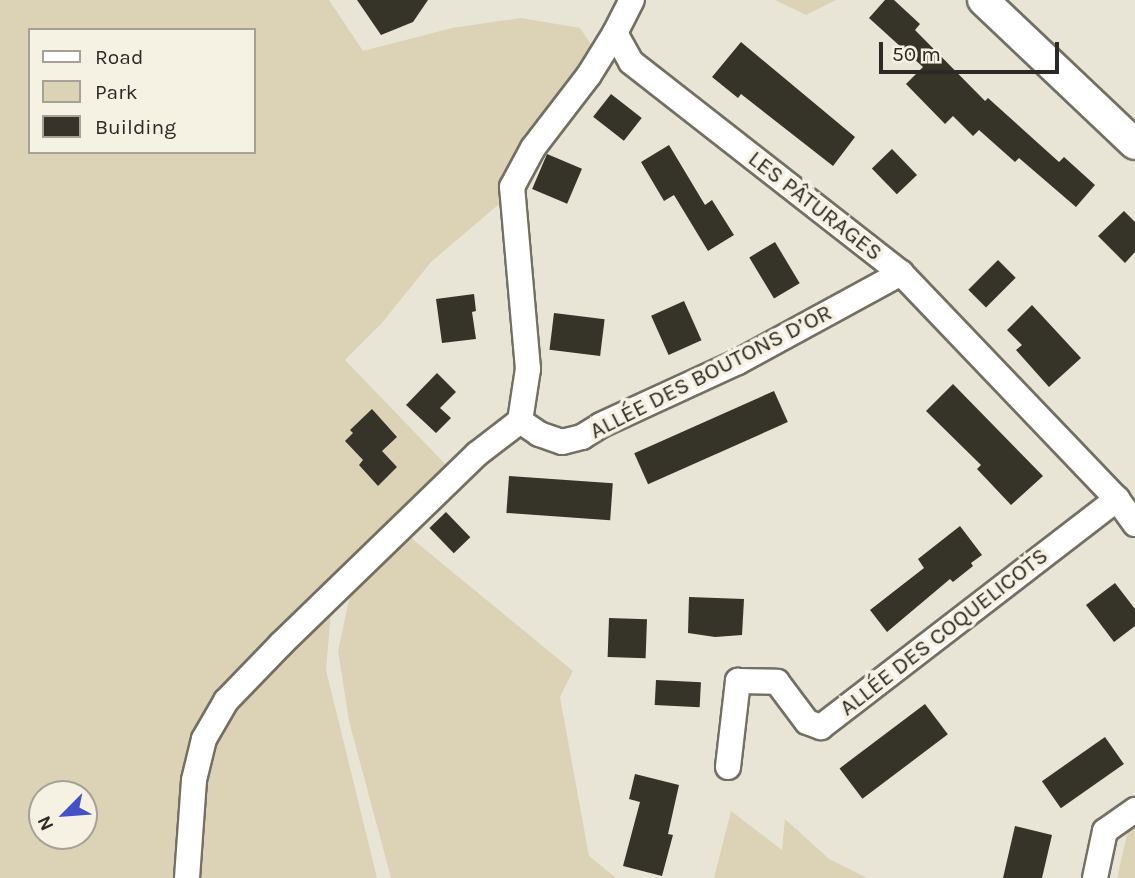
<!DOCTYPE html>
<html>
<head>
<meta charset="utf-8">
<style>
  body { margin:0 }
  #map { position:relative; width:1135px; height:878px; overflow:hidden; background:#e8e4d6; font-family:Karla,sans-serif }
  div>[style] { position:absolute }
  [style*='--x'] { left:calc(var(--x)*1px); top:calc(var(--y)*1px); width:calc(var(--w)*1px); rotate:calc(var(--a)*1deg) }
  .green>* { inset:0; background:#dcd3b6 }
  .building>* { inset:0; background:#363328; transform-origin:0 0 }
  .roads { filter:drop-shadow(2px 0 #736f63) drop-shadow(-2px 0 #736f63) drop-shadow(0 2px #736f63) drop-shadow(0 -2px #736f63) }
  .minor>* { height:24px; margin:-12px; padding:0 12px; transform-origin:12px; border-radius:12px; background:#fff }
  .tertiary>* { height:30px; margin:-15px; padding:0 15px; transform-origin:15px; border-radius:15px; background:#fff }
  span { translate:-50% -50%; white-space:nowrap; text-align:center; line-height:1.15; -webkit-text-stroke:7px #f5f1e3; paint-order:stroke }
  .street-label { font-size:23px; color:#2c2a25 }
  .legend { position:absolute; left:28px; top:28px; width:228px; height:126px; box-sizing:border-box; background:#f5f1e3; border:2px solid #a5a197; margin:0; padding:9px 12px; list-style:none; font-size:21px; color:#2c2a25 }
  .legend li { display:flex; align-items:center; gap:14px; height:35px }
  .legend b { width:35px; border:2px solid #a5a197 }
  .north { position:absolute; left:28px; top:780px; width:70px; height:70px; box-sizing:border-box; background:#f5f1e3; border:2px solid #a5a197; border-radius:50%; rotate:245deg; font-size:19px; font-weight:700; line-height:28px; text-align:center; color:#2c2a25 }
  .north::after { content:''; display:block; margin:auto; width:24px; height:32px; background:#4251c5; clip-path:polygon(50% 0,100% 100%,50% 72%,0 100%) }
  .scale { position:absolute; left:879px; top:42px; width:180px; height:32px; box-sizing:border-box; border:4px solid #2c2a25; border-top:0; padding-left:9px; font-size:21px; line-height:24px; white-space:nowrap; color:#2c2a25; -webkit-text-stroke:5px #f5f1e3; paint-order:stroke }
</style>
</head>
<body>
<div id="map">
  <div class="green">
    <i style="clip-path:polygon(evenodd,0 0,329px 0,363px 51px,452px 28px,521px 18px,580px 28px,595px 50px,505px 199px,431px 262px,381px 324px,345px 360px,451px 470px,256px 656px,197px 724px,183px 786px,181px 878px,0 878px,0 0,30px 30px,254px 30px,254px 152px,30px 152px,30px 30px,0 0,42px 794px,84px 794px,84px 836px,42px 836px,42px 794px)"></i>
    <i style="clip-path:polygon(775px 0,836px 0,806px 15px)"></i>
    <i style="clip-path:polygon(405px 533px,573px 671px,560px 697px,589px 856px,616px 878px,391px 878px,349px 721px,338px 651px,353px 581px)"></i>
    <i style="clip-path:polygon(332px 600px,326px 670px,377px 878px,198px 878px,201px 778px,224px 713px)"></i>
    <i style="clip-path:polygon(731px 811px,782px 850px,785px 819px,829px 859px,867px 878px,714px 878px)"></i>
    <i style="clip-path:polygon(1135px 822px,1135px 878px,1117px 878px,1129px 826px)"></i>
  </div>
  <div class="building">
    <i style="clip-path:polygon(357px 0,428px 0,413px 22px,381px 35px)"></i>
    <i style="clip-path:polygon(885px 0,894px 0,920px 24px,915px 30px,985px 101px,988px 98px,1059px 162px,1064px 157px,1095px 185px,1076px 207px,1019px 158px,1015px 162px,979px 130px,973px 136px,953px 116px,945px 124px,906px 84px,923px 67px,869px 18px)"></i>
    <i style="clip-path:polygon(741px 42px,855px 137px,833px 166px,741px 94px,738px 98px,712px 77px)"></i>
    <i style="left:611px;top:94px;width:39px;height:29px;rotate:38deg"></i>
    <i style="clip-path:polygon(669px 145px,705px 205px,712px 200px,734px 235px,708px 251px,674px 195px,664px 201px,641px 162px)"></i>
    <i style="left:892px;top:149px;width:36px;height:28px;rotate:46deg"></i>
    <i style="left:547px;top:154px;width:38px;height:38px;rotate:23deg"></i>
    <i style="clip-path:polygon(1124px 211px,1135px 222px,1135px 252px,1125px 263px,1098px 236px)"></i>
    <i style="left:775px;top:242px;width:48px;height:30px;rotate:59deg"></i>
    <i style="left:998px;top:260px;width:25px;height:42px;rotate:45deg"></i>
    <i style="clip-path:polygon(474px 294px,476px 311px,472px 312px,476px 339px,442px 343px,436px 299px)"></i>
    <i style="left:684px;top:301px;width:43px;height:36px;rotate:66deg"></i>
    <i style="clip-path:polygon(1032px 305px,1081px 358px,1049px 387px,1016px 350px,1022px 345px,1007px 330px)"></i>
    <i style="left:554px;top:313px;width:51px;height:37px;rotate:7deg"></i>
    <i style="clip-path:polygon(437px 373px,456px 392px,440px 408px,451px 418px,436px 433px,406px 405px)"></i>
    <i style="clip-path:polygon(953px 384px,1043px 476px,1011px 505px,977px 469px,981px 465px,926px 411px)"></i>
    <i style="left:774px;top:391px;width:34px;height:153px;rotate:66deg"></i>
    <i style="clip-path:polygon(372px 409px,397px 437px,382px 451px,397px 467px,378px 486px,359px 465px,363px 460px,345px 441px,353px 433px,350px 430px)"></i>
    <i style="left:509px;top:476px;width:104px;height:37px;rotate:4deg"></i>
    <i style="left:446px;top:512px;width:35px;height:23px;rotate:46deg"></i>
    <i style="clip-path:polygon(960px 526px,982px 555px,971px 563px,973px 566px,953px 582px,950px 579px,887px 632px,870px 610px,924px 568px,918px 559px)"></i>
    <i style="clip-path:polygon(1115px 583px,1135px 609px,1135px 626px,1114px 642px,1086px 605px)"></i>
    <i style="clip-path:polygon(689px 597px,744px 599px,742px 635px,715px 637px,688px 633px)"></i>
    <i style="left:609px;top:618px;width:38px;height:39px;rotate:2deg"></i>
    <i style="left:656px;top:680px;width:45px;height:25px;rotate:3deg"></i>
    <i style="left:925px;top:704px;width:38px;height:107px;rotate:53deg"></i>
    <i style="left:1105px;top:737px;width:33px;height:77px;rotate:55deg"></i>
    <i style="clip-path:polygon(635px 774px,679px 785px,668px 834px,673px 835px,662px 876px,623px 866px,640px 802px,629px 799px)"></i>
    <i style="clip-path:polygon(1015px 826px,1052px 835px,1042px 878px,1003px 878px)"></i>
  </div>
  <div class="roads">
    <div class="minor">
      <i style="--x:615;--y:33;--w:33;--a:61"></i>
      <i style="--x:631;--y:62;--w:343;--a:38"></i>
      <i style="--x:901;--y:273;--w:313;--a:46.3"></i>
      <i style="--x:1117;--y:499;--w:31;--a:54"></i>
      <i style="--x:520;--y:421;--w:23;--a:34"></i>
      <i style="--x:539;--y:434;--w:24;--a:19"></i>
      <i style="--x:562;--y:442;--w:21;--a:-14"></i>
      <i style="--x:582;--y:437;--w:22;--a:-32"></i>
      <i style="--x:601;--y:425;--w:151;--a:-24.7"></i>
      <i style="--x:738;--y:362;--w:186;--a:-28.6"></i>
      <i style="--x:728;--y:767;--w:87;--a:-83.4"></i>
      <i style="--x:738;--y:681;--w:39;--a:1"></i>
      <i style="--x:777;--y:682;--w:50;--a:53.1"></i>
      <i style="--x:807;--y:722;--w:15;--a:20"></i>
      <i style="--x:821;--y:727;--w:374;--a:-37.6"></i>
      <i style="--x:187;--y:878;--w:98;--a:-85.9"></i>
      <i style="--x:194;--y:780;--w:42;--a:-76.3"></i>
      <i style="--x:204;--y:739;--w:44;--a:-59.9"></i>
      <i style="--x:226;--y:701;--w:79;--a:-46"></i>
      <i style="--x:281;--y:644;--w:273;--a:-44.1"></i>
      <i style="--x:477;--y:454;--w:54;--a:-37.5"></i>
      <i style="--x:520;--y:421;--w:53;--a:-81.3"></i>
      <i style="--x:528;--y:369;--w:183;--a:-95"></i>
      <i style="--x:512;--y:187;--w:44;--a:-61.7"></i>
      <i style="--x:533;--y:148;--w:92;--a:-52.5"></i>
      <i style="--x:589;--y:75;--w:49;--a:-58.2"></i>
      <i style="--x:615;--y:33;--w:37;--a:-63"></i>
      <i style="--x:1095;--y:878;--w:48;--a:-78"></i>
      <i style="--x:1105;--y:831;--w:37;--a:-35"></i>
    </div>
    <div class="tertiary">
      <i style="--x:983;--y:0;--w:209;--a:43.5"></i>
    </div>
  </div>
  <div class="street-label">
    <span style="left:815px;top:206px;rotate:38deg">LES PÂTURAGES</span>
    <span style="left:711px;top:372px;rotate:-27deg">ALLÉE DES BOUTONS D’OR</span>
    <span style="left:944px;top:632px;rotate:-38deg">ALLÉE DES COQUELICOTS</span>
  </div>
  <ul class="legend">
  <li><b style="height:9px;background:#fff"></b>Road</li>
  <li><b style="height:19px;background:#dcd3b6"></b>Park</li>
  <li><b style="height:19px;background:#363328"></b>Building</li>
  </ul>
  <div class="north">N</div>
  <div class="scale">50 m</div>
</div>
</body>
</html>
